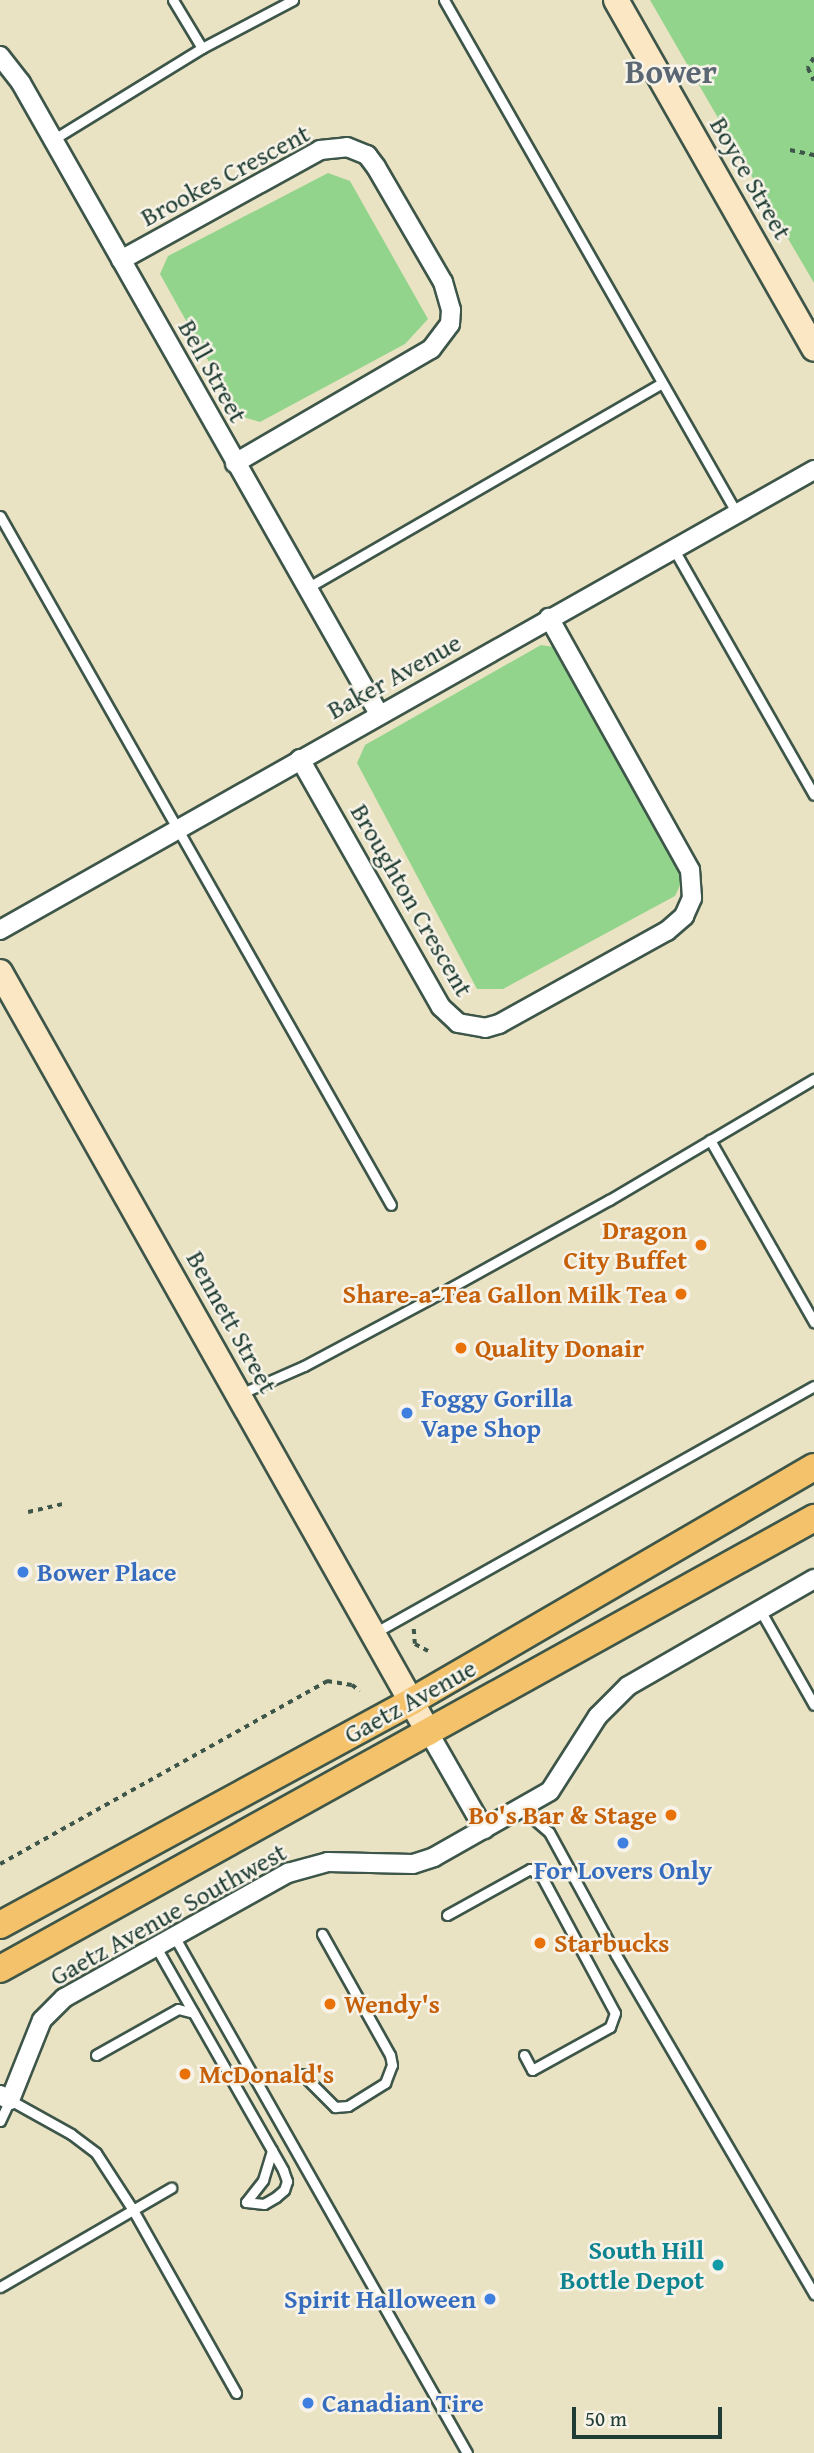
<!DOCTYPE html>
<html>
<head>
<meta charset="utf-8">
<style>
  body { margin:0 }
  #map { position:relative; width:814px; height:2453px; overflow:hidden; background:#eae3c3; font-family:"Gentium Book Plus",serif }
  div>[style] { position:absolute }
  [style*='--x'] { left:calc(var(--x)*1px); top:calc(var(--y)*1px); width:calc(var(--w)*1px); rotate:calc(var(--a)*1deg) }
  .green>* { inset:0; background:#93d48c }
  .path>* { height:3.5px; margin-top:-1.75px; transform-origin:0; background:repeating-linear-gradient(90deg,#3d5649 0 5px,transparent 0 10px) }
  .roads { filter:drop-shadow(2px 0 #3d5649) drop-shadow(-2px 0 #3d5649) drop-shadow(0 2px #3d5649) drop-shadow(0 -2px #3d5649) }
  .lane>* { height:9px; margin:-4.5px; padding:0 4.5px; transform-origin:4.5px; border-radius:4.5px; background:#fff }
  .street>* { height:18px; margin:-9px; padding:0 9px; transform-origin:9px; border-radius:9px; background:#fff }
  .secondary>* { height:24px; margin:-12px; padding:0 12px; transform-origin:12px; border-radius:12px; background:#fbe7c3 }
  .primary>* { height:26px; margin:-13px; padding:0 13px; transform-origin:13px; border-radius:13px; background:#f4c26a }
  .dots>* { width:19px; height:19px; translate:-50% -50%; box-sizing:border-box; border:4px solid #f7f3e8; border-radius:50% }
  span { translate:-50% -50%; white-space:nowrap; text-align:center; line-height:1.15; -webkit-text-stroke:5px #f7f3e8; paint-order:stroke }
  .street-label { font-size:26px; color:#1f3d34 }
  .food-label { font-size:26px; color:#c56008; font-weight:700 }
  .right { translate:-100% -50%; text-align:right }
  .left { translate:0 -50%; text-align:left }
  .shop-label { font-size:26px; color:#366cbe; font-weight:700 }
  .culture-label { font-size:26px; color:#0d838f; font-weight:700 }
  .district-label { font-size:33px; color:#5b6873; font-weight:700 }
  .scale { position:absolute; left:572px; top:2407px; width:150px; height:32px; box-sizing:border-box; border:4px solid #1f3d34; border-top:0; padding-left:9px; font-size:21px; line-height:24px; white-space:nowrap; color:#1f3d34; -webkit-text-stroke:5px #f7f3e8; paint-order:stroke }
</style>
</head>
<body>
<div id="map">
  <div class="green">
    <i style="clip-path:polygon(650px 0,814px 0,814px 283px,763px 196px)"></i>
    <i style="clip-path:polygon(328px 173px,350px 181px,428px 319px,405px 344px,260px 422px,239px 416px,160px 274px,168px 256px)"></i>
    <i style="clip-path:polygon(541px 645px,566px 649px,689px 866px,675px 896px,503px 989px,477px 989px,357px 763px,365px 745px)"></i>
  </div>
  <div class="path">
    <i style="--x:814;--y:58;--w:12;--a:121"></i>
    <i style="--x:808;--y:68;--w:14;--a:65"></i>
    <i style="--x:790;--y:150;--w:25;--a:12"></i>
    <i style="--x:28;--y:1512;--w:35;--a:-13"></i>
    <i style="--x:414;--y:1629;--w:15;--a:86"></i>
    <i style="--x:415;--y:1644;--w:15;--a:28"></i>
    <i style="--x:0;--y:1864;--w:375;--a:-29.2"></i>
    <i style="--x:327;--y:1681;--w:25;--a:9"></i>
    <i style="--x:352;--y:1685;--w:10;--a:37"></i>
  </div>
  <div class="roads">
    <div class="lane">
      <i style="--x:173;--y:0;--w:56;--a:58.9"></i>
      <i style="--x:444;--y:0;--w:589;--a:60.3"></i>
      <i style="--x:54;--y:139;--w:174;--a:-31.6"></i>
      <i style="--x:202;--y:48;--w:103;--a:-27.8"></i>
      <i style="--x:0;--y:516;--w:792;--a:60.43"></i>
      <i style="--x:673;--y:548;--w:284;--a:60.3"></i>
      <i style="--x:307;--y:588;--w:409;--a:-30"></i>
      <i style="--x:710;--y:1140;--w:210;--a:60.3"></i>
      <i style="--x:240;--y:1394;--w:70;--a:-23.6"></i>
      <i style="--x:304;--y:1366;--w:155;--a:-28.1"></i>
      <i style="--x:441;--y:1293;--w:192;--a:-29"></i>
      <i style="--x:609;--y:1200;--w:238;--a:-30.6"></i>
      <i style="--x:760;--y:1610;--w:109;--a:60.4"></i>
      <i style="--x:376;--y:1632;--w:502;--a:-29.32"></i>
      <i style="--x:526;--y:1805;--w:17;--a:59"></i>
      <i style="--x:535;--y:1820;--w:18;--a:41"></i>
      <i style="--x:549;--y:1832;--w:140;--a:61.4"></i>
      <i style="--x:616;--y:1955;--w:393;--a:59.7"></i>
      <i style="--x:447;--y:1915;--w:95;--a:-29"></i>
      <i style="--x:530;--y:1869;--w:14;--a:34"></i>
      <i style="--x:542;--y:1877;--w:154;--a:61.8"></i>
      <i style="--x:615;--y:2013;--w:15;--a:110"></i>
      <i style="--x:610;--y:2027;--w:89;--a:151.1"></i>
      <i style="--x:532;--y:2070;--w:17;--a:-118"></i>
      <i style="--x:174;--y:1936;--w:594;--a:60.46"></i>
      <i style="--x:156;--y:1947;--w:257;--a:60.3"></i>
      <i style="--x:283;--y:2170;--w:12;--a:70"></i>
      <i style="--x:287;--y:2181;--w:9;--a:108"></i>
      <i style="--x:284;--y:2190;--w:11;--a:139"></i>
      <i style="--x:276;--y:2197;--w:14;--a:150"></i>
      <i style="--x:264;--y:2204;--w:18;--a:-174"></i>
      <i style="--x:96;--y:2055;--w:94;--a:-29.3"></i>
      <i style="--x:178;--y:2009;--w:16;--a:14"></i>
      <i style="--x:302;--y:2074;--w:47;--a:45"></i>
      <i style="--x:335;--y:2107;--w:13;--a:-4"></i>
      <i style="--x:348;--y:2106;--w:44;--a:-31.9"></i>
      <i style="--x:385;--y:2083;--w:19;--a:-69"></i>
      <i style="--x:392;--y:2065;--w:10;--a:-101"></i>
      <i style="--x:390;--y:2055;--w:139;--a:-119.3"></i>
      <i style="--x:0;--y:2121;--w:23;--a:-65"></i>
      <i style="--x:10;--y:2100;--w:70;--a:29.1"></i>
      <i style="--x:71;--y:2134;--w:31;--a:37"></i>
      <i style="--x:96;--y:2153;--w:68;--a:57"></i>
      <i style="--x:133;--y:2210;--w:210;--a:60.6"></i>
      <i style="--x:246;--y:2202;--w:28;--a:-52"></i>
      <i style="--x:263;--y:2180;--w:31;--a:-73"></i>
      <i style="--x:0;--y:2287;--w:198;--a:-30.1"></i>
    </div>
    <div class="street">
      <i style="--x:0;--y:56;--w:34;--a:52"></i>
      <i style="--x:21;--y:83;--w:725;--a:60.43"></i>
      <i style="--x:121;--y:260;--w:227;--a:-28.9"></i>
      <i style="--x:320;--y:150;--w:27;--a:-6"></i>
      <i style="--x:347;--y:147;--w:22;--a:22"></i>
      <i style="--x:367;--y:155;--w:15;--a:53"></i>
      <i style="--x:376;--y:167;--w:133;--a:59.8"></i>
      <i style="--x:443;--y:282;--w:29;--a:74"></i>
      <i style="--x:451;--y:310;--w:14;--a:94"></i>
      <i style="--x:450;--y:324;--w:31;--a:127"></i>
      <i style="--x:431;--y:349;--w:227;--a:149.8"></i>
      <i style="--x:300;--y:759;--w:285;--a:60.4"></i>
      <i style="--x:441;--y:1007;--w:23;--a:43"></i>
      <i style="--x:458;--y:1023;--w:27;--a:10"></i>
      <i style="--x:485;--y:1028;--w:15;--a:-16"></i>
      <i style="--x:499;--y:1024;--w:192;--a:-29"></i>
      <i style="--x:667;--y:931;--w:23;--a:-41"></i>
      <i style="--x:684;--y:916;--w:20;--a:-66"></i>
      <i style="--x:692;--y:898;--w:28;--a:-94"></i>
      <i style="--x:690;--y:870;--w:289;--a:-119.2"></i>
      <i style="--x:0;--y:930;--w:935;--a:-29.47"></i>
      <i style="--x:429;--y:1733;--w:111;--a:60.2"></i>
      <i style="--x:0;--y:2095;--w:11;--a:27"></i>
      <i style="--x:10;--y:2100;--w:86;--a:-68.2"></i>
      <i style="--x:42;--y:2020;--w:31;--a:-45"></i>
      <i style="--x:64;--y:1998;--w:257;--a:-29.2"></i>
      <i style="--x:288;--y:1873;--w:41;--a:-15.4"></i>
      <i style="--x:328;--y:1862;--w:85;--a:1.3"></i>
      <i style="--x:413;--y:1864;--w:22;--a:-18"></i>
      <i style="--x:434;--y:1857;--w:133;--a:-29.6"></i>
      <i style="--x:550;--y:1791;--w:89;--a:-57.4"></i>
      <i style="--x:598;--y:1716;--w:42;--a:-45"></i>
      <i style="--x:628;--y:1686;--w:215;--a:-29.9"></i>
    </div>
    <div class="secondary">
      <i style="--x:616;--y:0;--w:401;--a:60.4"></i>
      <i style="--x:0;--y:972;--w:874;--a:60.59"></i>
    </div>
    <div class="primary">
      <i style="--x:0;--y:1925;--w:469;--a:-28.5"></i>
      <i style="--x:412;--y:1701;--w:465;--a:-30.2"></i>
      <i style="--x:0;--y:1969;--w:931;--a:-28.99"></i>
    </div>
  </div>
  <div class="dots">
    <i style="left:701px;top:1245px;background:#e8710a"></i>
    <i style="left:681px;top:1294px;background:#e8710a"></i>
    <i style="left:461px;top:1348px;background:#e8710a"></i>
    <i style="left:407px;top:1413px;background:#3f7fe0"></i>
    <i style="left:23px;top:1572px;background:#3f7fe0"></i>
    <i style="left:671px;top:1815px;background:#e8710a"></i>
    <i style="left:623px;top:1843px;background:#3f7fe0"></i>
    <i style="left:540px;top:1943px;background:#e8710a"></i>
    <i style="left:330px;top:2004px;background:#e8710a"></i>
    <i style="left:185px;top:2074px;background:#e8710a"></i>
    <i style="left:718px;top:2265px;background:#0f9aa8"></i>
    <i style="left:490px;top:2299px;background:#3f7fe0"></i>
    <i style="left:308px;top:2403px;background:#3f7fe0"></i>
  </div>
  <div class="street-label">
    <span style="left:225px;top:175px;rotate:-28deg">Brookes Crescent</span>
    <span style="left:751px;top:178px;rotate:60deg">Boyce Street</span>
    <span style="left:213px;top:371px;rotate:61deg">Bell Street</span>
    <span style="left:394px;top:676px;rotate:-29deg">Baker Avenue</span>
    <span style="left:412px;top:900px;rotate:60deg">Broughton Crescent</span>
    <span style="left:232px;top:1322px;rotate:61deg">Bennett Street</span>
    <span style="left:410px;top:1701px;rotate:-29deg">Gaetz Avenue</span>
    <span style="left:168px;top:1914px;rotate:-29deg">Gaetz Avenue Southwest</span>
  </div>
  <div class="food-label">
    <span class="right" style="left:687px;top:1245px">Dragon<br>City Buffet</span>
    <span class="right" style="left:667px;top:1294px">Share-a-Tea Gallon Milk Tea</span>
    <span class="left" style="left:475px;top:1348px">Quality Donair</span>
    <span class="right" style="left:657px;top:1815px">Bo's Bar &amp; Stage</span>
    <span class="left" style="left:554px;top:1943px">Starbucks</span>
    <span class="left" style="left:344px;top:2004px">Wendy's</span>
    <span class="left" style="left:199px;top:2074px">McDonald's</span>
  </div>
  <div class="shop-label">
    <span class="left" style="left:421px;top:1413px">Foggy Gorilla<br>Vape Shop</span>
    <span class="left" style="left:37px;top:1572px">Bower Place</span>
    <span style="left:623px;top:1870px">For Lovers Only</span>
    <span class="right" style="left:476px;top:2299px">Spirit Halloween</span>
    <span class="left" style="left:322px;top:2403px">Canadian Tire</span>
  </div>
  <div class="culture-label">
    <span class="right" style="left:704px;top:2265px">South Hill<br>Bottle Depot</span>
  </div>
  <div class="district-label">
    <span style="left:671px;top:72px">Bower</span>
  </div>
  <div class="scale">50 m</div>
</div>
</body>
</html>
